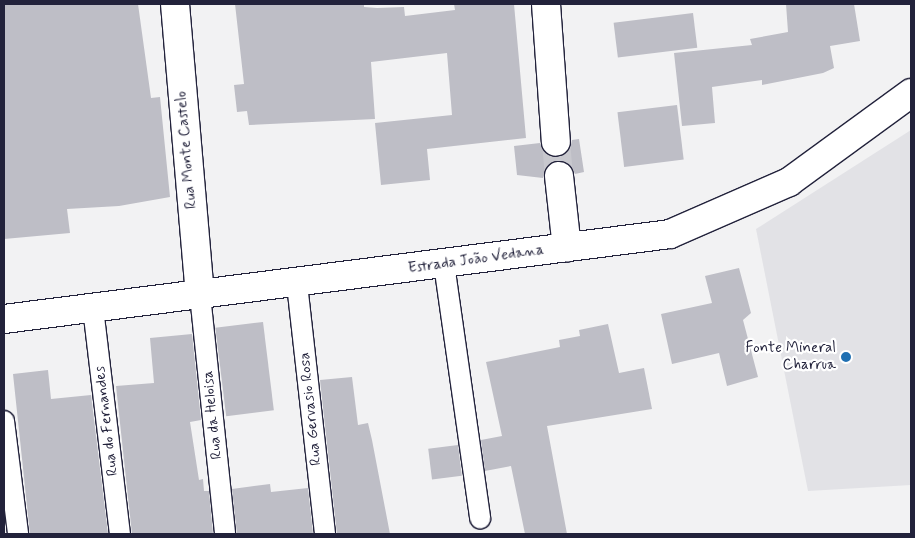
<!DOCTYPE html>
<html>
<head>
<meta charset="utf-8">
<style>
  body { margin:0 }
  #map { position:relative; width:915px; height:538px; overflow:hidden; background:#f2f2f3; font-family:Mynerve,sans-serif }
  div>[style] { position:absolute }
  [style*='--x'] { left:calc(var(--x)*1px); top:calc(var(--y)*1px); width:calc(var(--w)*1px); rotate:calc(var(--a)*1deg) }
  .built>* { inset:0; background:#e2e2e6 }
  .building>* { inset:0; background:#bebec6; transform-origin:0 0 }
  .street-tunnel>* { height:28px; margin-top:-14px; transform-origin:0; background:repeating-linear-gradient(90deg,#c8c8ce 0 28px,transparent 0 42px) }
  .roads { filter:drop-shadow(1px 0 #22223b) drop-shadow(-1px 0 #22223b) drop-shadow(0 1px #22223b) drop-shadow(0 -1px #22223b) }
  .lane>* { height:20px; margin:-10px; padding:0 10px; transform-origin:10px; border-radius:10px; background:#fff }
  .street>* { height:28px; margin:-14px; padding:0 14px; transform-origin:14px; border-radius:14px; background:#fff }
  .secondary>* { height:28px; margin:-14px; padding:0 14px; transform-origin:14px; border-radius:14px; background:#fff }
  .dots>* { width:14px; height:14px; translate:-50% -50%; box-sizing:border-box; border:2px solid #fff; border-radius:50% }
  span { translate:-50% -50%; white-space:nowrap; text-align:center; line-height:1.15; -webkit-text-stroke:4.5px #fff; paint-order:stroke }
  .street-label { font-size:15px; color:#22223b }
  .poi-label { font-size:15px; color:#22223b }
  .right { translate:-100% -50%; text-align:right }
  .frame { position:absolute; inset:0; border:5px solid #22223b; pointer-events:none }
</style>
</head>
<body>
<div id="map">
  <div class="built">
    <i style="clip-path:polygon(911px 130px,911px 485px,808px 491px,756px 229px)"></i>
  </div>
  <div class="building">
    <i style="clip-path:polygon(4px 4px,138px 4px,151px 98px,160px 97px,170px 197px,119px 206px,67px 209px,70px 233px,4px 239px)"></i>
    <i style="clip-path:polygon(235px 4px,364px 4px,364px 7px,377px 8px,404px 7px,405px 16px,455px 10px,454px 4px,514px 4px,526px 138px,427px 149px,430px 180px,381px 185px,375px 123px,452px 115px,447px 53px,371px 62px,375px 119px,249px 125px,247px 111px,237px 112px,234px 85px,244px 84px)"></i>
    <i style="clip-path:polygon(786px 4px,854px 4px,860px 41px,830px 46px,834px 68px,823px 73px,762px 85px,762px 80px,712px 87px,715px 123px,682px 126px,674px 53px,752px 45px,750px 39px,788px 32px)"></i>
    <i style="left:693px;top:13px;width:35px;height:80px;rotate:83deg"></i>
    <i style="left:677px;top:105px;width:55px;height:60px;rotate:83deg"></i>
    <i style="clip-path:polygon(579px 139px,584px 172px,575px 174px,571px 166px,558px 160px,549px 164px,543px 178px,517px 175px,514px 146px,540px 143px,549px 156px,558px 157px,570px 149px,572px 140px)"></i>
    <i style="clip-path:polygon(739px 268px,751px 313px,743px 320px,758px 377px,727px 386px,719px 353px,672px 364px,661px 314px,712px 303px,705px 276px)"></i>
    <i style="left:263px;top:322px;width:89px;height:48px;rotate:83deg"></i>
    <i style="clip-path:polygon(608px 324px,619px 373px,644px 368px,652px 409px,547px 426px,567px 534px,525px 534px,511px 466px,485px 471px,481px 440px,502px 436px,486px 362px,560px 347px,559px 340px,580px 336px,579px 330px)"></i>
    <i style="clip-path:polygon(192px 334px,201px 420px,190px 422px,199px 480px,203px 479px,204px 491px,209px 491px,213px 534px,132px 534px,116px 386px,154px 383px,150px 338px)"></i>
    <i style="clip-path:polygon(48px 370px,51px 399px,91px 395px,108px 534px,30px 534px,13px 374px)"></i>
    <i style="clip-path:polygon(352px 377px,358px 425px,368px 423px,372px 440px,390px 534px,337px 534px,320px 380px)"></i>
    <i style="left:458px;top:445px;width:31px;height:30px;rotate:83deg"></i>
    <i style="clip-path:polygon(270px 484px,271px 492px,308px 488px,313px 534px,237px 534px,232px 489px)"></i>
  </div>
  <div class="street-tunnel">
    <i style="--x:556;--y:142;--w:34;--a:85"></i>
  </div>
  <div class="roads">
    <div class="lane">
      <i style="--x:444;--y:264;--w:257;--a:81.9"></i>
      <i style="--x:297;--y:284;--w:252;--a:83.6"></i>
      <i style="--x:200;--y:295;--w:240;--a:84"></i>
      <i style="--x:93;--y:308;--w:228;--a:83.2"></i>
      <i style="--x:4;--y:421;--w:114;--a:82.9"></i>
    </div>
    <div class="street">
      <i style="--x:175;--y:4;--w:292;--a:85.1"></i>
      <i style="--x:546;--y:4;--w:138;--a:85.9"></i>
      <i style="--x:559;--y:176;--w:72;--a:83.7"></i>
    </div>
    <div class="secondary">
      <i style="--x:4;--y:319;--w:671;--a:-7.27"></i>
      <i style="--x:670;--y:234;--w:130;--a:-23.6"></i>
      <i style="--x:789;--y:182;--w:151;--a:-36.1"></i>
    </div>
  </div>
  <div class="dots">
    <i style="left:846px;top:357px;background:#1f6fb2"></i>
  </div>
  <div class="street-label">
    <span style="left:187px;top:150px;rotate:-95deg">Rua Monte Castelo</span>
    <span style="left:476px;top:260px;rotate:-8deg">Estrada João Vedana</span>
    <span style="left:311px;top:409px;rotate:-96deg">Rua Gervasio Rosa</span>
    <span style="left:213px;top:415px;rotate:-96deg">Rua da Heloisa</span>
    <span style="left:107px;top:421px;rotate:-97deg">Rua do Fernandes</span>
  </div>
  <div class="poi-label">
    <span class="right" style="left:836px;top:357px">Fonte Mineral<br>Charrua</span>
  </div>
  <div class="frame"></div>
</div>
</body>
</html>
